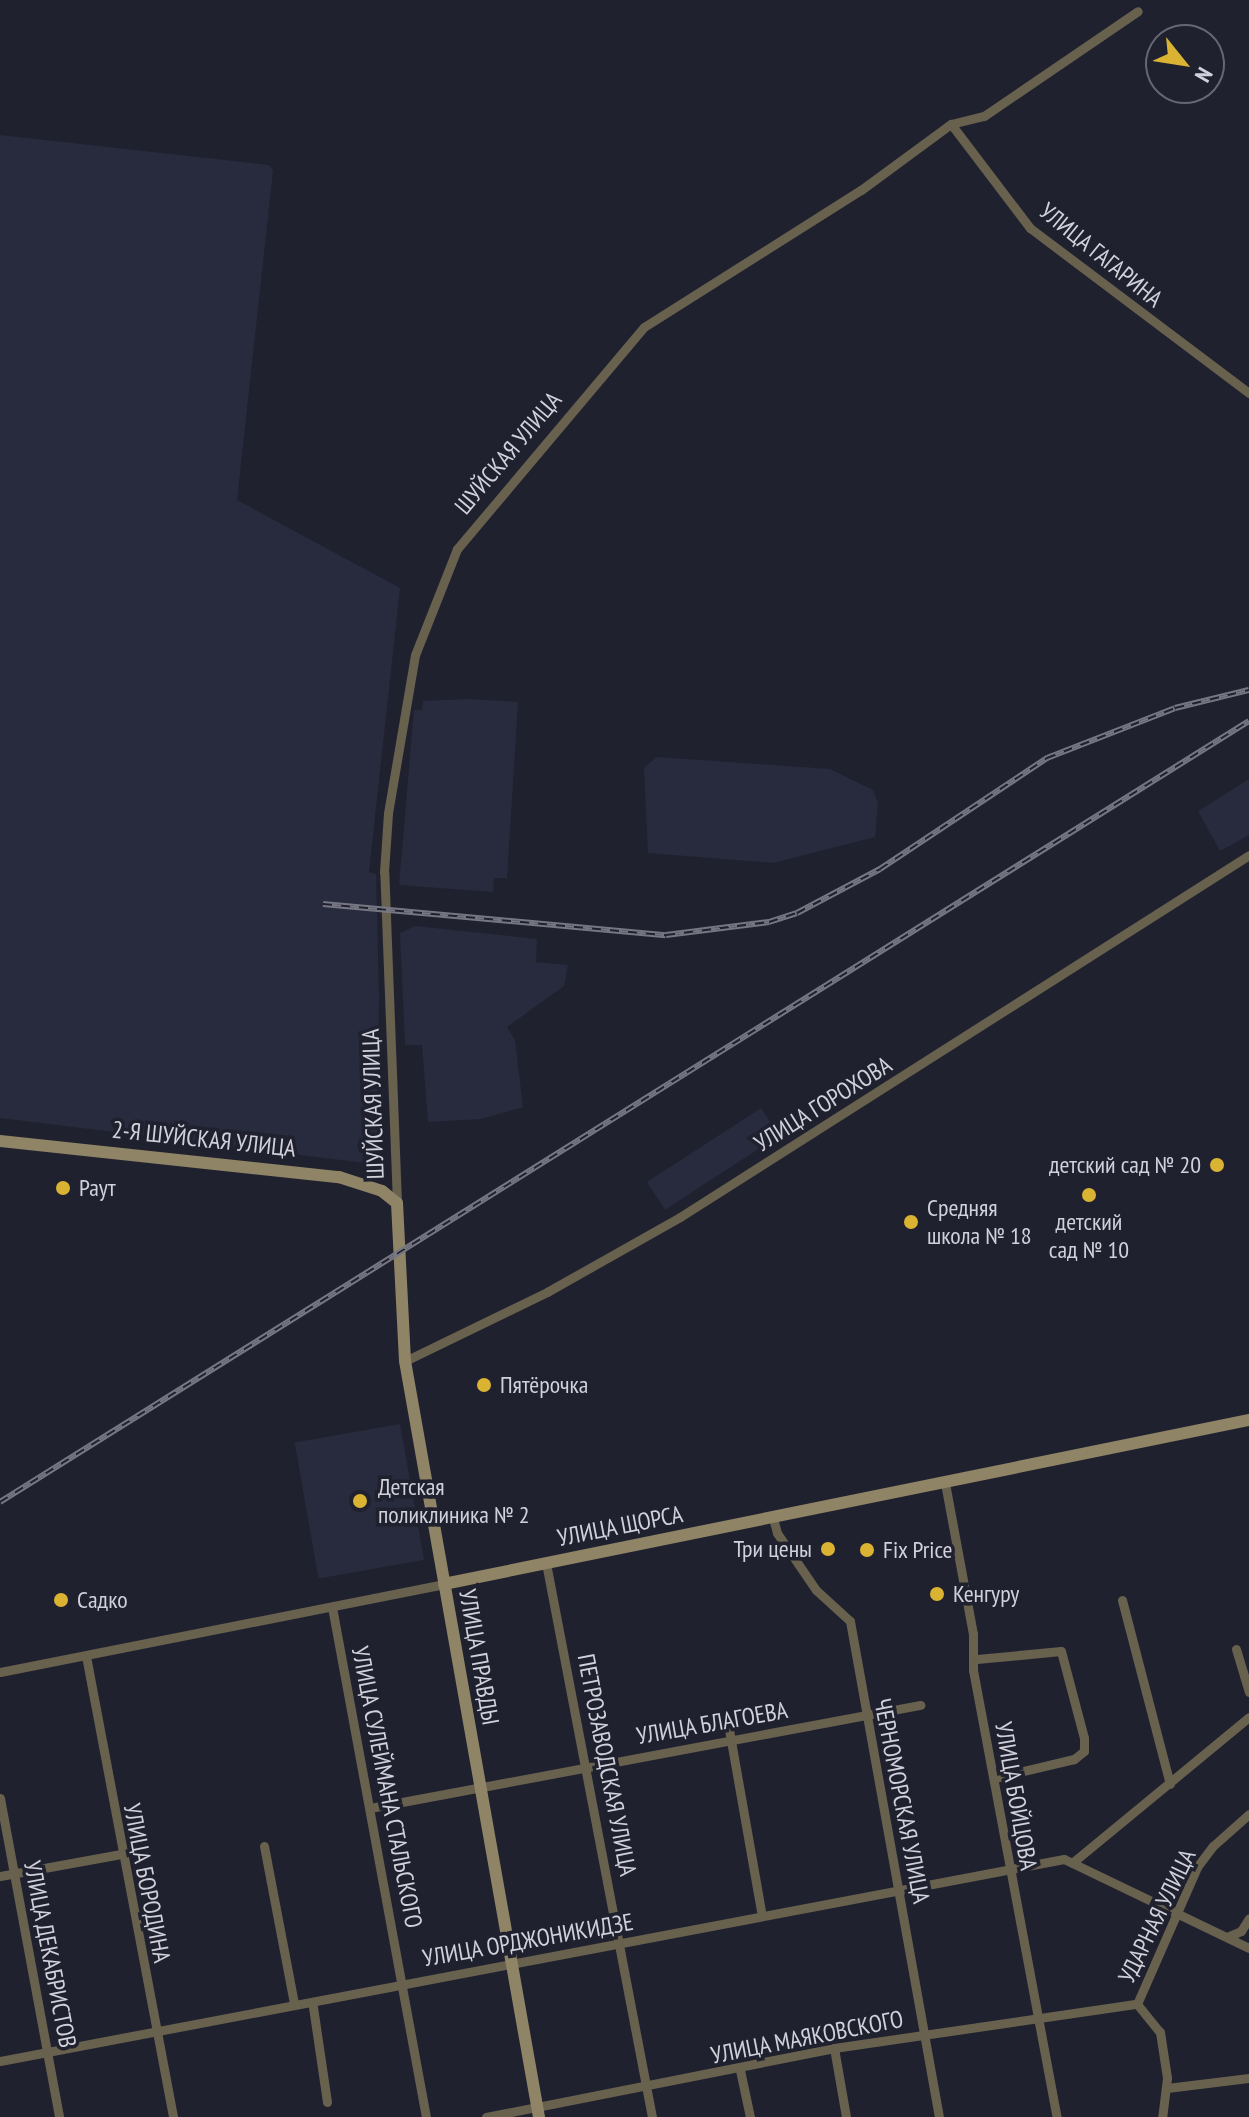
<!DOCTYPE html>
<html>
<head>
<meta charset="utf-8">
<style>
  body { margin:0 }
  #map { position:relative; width:1249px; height:2117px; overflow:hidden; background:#20212f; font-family:"PT Sans Narrow",sans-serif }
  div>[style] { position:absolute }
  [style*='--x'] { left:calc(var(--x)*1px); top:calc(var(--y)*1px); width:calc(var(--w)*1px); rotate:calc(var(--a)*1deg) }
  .built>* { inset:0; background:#282a3e; transform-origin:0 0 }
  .street>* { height:9px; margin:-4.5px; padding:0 4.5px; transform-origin:4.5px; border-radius:4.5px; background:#68614e }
  .secondary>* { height:12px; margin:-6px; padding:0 6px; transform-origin:6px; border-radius:6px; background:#8f8466 }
  .rail>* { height:6px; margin-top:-3px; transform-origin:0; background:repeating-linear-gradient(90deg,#20212f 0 9px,#767783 0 18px); box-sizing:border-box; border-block:2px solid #767783 }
  .dots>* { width:22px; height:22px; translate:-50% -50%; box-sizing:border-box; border:4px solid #20212f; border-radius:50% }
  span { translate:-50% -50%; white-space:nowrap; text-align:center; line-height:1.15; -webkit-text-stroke:7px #20212f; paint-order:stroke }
  .street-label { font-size:24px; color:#d0d1db }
  .poi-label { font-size:24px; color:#d0d1db }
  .right { translate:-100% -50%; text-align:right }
  .left { translate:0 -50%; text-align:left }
  .north { position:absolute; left:1145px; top:24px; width:80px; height:80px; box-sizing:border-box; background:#20212f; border:2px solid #666774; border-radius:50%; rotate:120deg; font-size:22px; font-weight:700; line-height:32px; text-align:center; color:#d0d1db }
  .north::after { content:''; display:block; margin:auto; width:28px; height:36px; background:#dbb333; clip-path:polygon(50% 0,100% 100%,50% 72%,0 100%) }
</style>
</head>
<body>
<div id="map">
  <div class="built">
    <i style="clip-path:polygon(0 135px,269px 165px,273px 171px,237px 500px,400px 588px,369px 872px,376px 874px,379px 996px,377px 1154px,366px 1154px,365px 1163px,0 1118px)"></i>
    <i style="clip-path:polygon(468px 699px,518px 702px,507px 878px,494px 878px,493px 892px,399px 885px,414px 710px,422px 710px,423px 701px)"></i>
    <i style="clip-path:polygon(656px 757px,830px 769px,873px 790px,878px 803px,875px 837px,773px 863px,648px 853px,644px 768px)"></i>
    <i style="clip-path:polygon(1249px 779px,1249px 835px,1220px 851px,1198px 811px)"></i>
    <i style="clip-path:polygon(415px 926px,537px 939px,536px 962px,568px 965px,564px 986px,507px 1027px,515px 1040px,523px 1107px,481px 1119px,428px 1122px,422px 1045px,405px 1045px,400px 933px)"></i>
    <i style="left:761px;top:1108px;width:33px;height:136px;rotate:57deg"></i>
    <i style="left:400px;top:1424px;width:138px;height:107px;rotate:80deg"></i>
  </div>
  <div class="street">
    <i style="--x:951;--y:124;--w:131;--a:52.8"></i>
    <i style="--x:1030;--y:228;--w:274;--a:37"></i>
    <i style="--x:397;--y:1203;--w:331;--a:-92.2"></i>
    <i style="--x:384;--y:872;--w:59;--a:-86.1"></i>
    <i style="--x:388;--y:813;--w:160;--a:-80.3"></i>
    <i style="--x:415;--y:655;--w:114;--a:-68.4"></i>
    <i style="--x:457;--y:549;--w:290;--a:-49.9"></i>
    <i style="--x:644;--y:327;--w:257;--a:-32.3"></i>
    <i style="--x:861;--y:190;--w:112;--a:-36.3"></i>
    <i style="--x:951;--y:124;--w:34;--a:-14"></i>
    <i style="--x:984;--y:116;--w:186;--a:-34.3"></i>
    <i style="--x:405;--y:1361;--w:158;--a:-25.9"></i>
    <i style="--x:547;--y:1292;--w:153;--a:-29.4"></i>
    <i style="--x:680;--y:1217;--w:674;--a:-32.46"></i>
    <i style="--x:945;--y:1483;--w:154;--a:79.5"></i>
    <i style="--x:973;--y:1634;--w:36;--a:90"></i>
    <i style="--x:973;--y:1670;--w:455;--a:79.4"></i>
    <i style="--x:773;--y:1518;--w:16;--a:75"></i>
    <i style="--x:777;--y:1533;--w:69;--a:55.6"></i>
    <i style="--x:816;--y:1590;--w:46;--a:42.4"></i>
    <i style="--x:850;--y:1621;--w:504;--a:79.83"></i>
    <i style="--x:546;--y:1563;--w:564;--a:79.17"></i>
    <i style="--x:1122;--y:1600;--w:190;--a:75.4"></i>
    <i style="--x:332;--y:1607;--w:519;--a:79.56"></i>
    <i style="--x:1236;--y:1649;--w:45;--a:73.2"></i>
    <i style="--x:86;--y:1656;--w:469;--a:79.3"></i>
    <i style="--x:977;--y:1659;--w:84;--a:-5.4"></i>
    <i style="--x:1061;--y:1651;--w:90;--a:75.2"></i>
    <i style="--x:1084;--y:1738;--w:13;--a:90"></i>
    <i style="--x:1084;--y:1751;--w:13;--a:141"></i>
    <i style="--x:1074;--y:1759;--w:82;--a:166.6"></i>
    <i style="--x:0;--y:1672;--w:453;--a:-11.2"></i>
    <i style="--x:727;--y:1718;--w:196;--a:80"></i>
    <i style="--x:0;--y:1798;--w:324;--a:79.5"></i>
    <i style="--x:370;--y:1808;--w:560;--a:-10.61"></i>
    <i style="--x:264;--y:1846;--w:161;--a:79.2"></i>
    <i style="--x:1072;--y:1863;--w:229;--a:-39.5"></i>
    <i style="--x:0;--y:1876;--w:123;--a:-10.3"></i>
    <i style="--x:1227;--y:1937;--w:15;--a:-23"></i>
    <i style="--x:1241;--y:1931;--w:15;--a:-58"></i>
    <i style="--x:1137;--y:2004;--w:150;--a:-66.3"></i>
    <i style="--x:1197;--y:1867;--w:26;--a:-53"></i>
    <i style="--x:1213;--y:1846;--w:48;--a:-41.6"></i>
    <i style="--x:1137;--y:2004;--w:36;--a:51"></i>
    <i style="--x:1160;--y:2032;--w:47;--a:81.3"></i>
    <i style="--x:1167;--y:2078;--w:39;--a:97"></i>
    <i style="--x:313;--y:2007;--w:96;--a:81.6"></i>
    <i style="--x:834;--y:2048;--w:70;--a:80.1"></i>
    <i style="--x:0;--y:2061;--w:1083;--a:-10.75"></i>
    <i style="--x:1064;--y:1859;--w:205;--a:25.7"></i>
    <i style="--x:740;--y:2070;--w:48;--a:78"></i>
    <i style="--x:1167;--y:2088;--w:83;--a:-7"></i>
    <i style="--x:486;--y:2117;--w:355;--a:-11.2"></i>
    <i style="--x:834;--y:2048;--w:306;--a:-8.3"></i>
  </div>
  <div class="secondary">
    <i style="--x:0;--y:1141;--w:341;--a:6.1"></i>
    <i style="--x:339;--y:1177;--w:45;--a:18"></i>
    <i style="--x:382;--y:1191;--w:19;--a:39"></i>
    <i style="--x:397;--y:1203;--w:158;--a:87.1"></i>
    <i style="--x:405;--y:1361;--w:768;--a:79.95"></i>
    <i style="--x:444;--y:1584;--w:822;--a:-11.52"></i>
  </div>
  <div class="rail">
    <i style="--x:323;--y:904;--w:344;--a:5.2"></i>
    <i style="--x:666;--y:935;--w:104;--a:-7.2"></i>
    <i style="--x:769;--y:922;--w:29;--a:-18"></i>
    <i style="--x:797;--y:913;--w:94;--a:-27.9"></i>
    <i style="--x:880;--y:869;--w:201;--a:-33.6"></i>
    <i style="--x:1047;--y:758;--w:137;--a:-21.3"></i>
    <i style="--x:1175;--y:708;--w:76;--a:-13.7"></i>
    <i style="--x:0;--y:1502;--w:1473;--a:-32.02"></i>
  </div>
  <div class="dots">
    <i style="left:1217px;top:1165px;background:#dbb333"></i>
    <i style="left:63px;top:1188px;background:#dbb333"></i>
    <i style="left:1089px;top:1195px;background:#dbb333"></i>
    <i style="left:911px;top:1222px;background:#dbb333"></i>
    <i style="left:484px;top:1385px;background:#dbb333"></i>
    <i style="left:360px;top:1501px;background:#dbb333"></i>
    <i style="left:828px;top:1549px;background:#dbb333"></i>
    <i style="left:867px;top:1550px;background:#dbb333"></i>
    <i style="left:937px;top:1594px;background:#dbb333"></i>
    <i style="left:61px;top:1600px;background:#dbb333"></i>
  </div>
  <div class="street-label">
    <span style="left:1101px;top:255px;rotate:39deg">УЛИЦА ГАГАРИНА</span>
    <span style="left:508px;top:453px;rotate:-50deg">ШУЙСКАЯ УЛИЦА</span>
    <span style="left:373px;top:1104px;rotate:-92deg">ШУЙСКАЯ УЛИЦА</span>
    <span style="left:823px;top:1104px;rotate:-32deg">УЛИЦА ГОРОХОВА</span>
    <span style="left:204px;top:1139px;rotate:6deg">2-Я ШУЙСКАЯ УЛИЦА</span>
    <span style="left:620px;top:1526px;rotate:-11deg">УЛИЦА ЩОРСА</span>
    <span style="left:479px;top:1657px;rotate:80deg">УЛИЦА ПРАВДЫ</span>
    <span style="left:712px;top:1723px;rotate:-10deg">УЛИЦА БЛАГОЕВА</span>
    <span style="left:607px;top:1765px;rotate:79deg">ПЕТРОЗАВОДСКАЯ УЛИЦА</span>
    <span style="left:387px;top:1787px;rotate:79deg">УЛИЦА СУЛЕЙМАНА СТАЛЬСКОГО</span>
    <span style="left:1016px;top:1796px;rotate:80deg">УЛИЦА БОЙЦОВА</span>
    <span style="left:902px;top:1801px;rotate:79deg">ЧЕРНОМОРСКАЯ УЛИЦА</span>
    <span style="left:147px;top:1883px;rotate:79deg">УЛИЦА БОРОДИНА</span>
    <span style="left:1157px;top:1916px;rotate:-64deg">УДАРНАЯ УЛИЦА</span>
    <span style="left:528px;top:1940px;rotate:-10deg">УЛИЦА ОРДЖОНИКИДЗЕ</span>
    <span style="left:50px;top:1954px;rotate:79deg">УЛИЦА ДЕКАБРИСТОВ</span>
    <span style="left:807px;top:2037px;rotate:-11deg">УЛИЦА МАЯКОВСКОГО</span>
  </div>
  <div class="poi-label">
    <span class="right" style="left:1201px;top:1165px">детский сад № 20</span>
    <span class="left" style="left:79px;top:1188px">Раут</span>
    <span class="left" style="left:927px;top:1222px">Средняя<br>школа № 18</span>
    <span style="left:1089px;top:1236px">детский<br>сад № 10</span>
    <span class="left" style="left:500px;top:1385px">Пятёрочка</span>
    <span class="left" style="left:378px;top:1501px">Детская<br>поликлиника № 2</span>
    <span class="right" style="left:812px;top:1549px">Три цены</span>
    <span class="left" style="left:883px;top:1550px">Fix Price</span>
    <span class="left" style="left:953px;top:1594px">Кенгуру</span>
    <span class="left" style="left:77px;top:1600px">Садко</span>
  </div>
  <div class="north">N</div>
</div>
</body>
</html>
